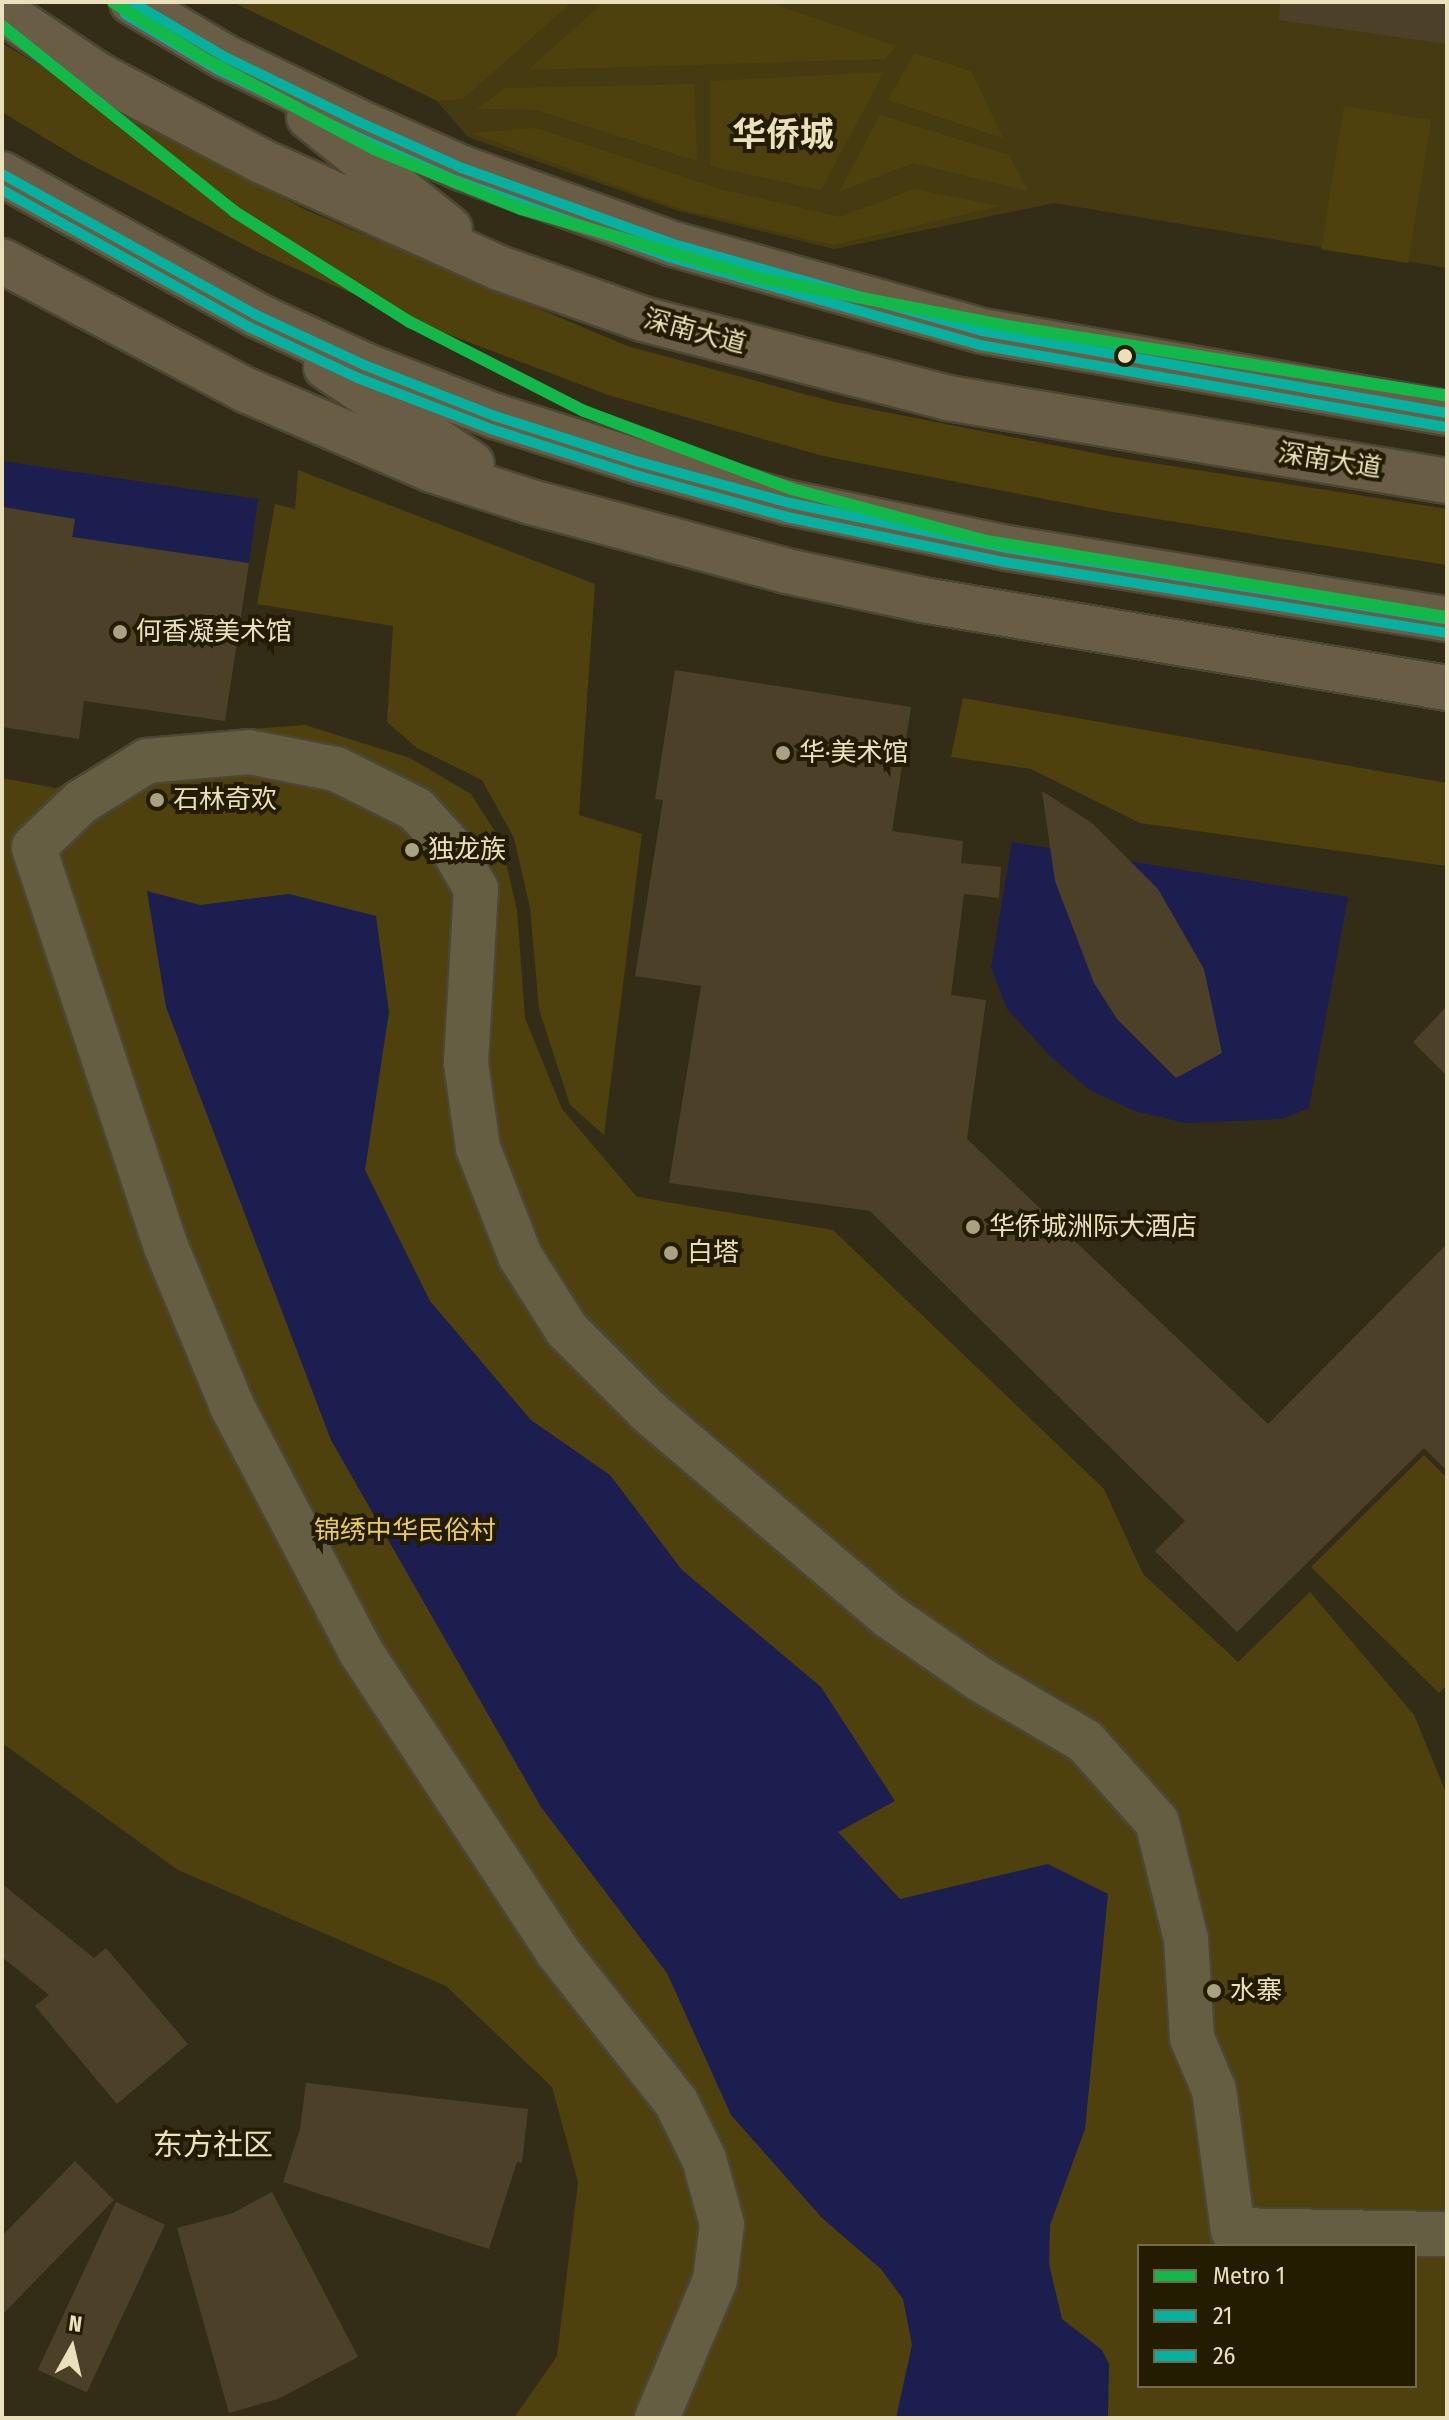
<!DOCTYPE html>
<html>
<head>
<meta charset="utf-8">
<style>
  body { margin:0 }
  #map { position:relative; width:1449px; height:2420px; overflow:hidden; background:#332d17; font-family:"Fira Sans Condensed","Noto Sans SC",sans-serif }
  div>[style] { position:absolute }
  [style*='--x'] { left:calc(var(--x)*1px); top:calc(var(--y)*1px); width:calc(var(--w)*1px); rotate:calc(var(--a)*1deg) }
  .built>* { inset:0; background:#463b10 }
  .green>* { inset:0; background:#4e410d; transform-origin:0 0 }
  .water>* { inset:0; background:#1b1e4f }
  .building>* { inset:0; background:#4c4128; transform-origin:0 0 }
  .roads { filter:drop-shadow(2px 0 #4c4735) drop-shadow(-2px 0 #4c4735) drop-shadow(0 2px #4c4735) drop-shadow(0 -2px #4c4735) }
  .minor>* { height:44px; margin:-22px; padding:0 22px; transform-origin:22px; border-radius:22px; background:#665e42 }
  .major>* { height:44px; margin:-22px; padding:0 22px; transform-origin:22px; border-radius:22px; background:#6a5d46 }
  .bus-1>* { height:10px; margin:-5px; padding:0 5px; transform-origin:5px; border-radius:5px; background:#07b1a0 }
  .bus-2>* { height:10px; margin:-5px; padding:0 5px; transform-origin:5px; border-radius:5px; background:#07b1a0 }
  .metro-1>* { height:12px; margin:-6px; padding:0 6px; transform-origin:6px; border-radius:6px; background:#13b84a }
  .dots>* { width:22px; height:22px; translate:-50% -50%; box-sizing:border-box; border:4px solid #241c00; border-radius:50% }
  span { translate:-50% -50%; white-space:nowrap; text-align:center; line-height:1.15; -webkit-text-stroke:8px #241c00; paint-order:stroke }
  .street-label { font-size:26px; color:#eae0bb }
  .poi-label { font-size:26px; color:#eae0bb }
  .left { translate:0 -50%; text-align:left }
  .park-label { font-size:26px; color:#e9cb61 }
  .quarter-label { font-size:30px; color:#eae0bb }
  .district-label { font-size:34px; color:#eae0bb; font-weight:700 }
  .frame { position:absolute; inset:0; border:4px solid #eae0bb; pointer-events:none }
  .legend { position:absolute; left:1137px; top:2244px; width:280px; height:144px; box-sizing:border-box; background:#241c00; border:2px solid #736a4b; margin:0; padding:10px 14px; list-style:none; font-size:24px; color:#eae0bb }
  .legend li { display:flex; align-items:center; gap:16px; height:40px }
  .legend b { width:40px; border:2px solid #736a4b }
  .north { position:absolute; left:32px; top:2308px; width:80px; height:80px; -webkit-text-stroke:6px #241c00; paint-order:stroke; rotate:8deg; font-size:22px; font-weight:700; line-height:32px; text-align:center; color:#eae0bb }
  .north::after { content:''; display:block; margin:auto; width:28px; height:36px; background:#eae0bb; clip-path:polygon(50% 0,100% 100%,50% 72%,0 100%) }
</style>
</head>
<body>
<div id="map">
  <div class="built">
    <i style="clip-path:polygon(233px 2px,1447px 2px,1447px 268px,1054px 203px,834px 249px,679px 211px,468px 137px,437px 101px)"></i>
  </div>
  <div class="green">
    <i style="clip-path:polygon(233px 2px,572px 2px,463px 99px,438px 101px)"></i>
    <i style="clip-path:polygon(604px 2px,767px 2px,896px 46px,885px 59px,528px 70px)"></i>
    <i style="clip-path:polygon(2px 43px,101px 103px,306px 210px,627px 346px,834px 402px,1114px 457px,1447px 509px,1447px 565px,1107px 511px,823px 456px,608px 395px,421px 324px,260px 253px,78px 158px,2px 112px)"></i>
    <i style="clip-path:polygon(914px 53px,971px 71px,1003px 138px,888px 100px)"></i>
    <i style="clip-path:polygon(884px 72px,821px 190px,710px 166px,710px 81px)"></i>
    <i style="clip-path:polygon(694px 84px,697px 161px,536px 110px,477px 109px,506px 88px)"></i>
    <i style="left:1344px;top:106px;width:88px;height:145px;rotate:9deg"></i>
    <i style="clip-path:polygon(880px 115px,1009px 155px,1028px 191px,913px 163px,839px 192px)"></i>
    <i style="clip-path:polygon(536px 128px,720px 189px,840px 217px,914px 189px,1000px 206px,833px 245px,681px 209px,471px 133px)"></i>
    <i style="clip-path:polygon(298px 470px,595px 584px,579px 815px,642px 834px,604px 1135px,570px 1105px,539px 1009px,530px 908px,514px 838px,482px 780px,417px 748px,387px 722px,393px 626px,257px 604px,275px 504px,295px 509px)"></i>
    <i style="clip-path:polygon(963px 698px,1447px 783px,1447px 866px,1140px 823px,1031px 769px,951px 757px)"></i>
    <i style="clip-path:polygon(evenodd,305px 725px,410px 758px,471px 794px,501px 841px,517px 910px,525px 1018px,562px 1109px,637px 1197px,833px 1230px,1104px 1489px,1143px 1574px,1238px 1662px,1310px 1592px,1414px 1715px,1447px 1795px,1447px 2418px,514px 2418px,557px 2356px,578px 2182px,552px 2087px,446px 1986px,178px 1870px,2px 1743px,2px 778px,56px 788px,159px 736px,305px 725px,1139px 2246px,1415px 2246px,1415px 2386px,1139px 2386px,1139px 2246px)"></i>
    <i style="clip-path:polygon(1424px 1455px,1447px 1478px,1447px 1685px,1439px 1693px,1311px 1567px)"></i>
  </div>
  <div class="water">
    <i style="clip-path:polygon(2px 461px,258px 499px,249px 563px,73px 537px,75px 519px,2px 507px)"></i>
    <i style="clip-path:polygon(1012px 842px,1348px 897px,1309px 1108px,1282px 1119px,1185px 1123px,1135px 1111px,1088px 1089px,1050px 1056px,1007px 1009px,991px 967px)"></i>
    <i style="clip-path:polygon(147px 891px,200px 905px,289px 894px,376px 916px,389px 1012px,365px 1170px,430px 1301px,531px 1420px,610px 1475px,682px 1570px,821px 1687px,895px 1801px,838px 1832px,900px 1899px,1048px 1864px,1108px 1894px,1085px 2129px,1050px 2225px,1049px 2264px,1062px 2319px,1102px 2350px,1109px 2364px,1108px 2418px,896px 2418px,912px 2345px,903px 2299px,881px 2269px,822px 2218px,731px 2115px,667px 1973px,541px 1807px,331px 1440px,166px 1007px)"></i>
  </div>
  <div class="building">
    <i style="clip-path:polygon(1280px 2px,1447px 2px,1447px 44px,1279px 20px)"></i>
    <i style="clip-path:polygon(2px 507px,75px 519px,72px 537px,249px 563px,225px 721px,84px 701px,79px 739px,2px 727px)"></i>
    <i style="clip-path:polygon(675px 670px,911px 707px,892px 831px,963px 841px,961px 863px,1001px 867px,999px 898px,964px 894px,951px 995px,986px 1000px,967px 1139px,1268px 1424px,1447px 1244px,1447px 1471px,1424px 1448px,1237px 1632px,1155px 1551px,1185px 1521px,870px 1211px,669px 1183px,701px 986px,635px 976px,663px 800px,655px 799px)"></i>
    <i style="clip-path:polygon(1042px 791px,1092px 823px,1158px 889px,1204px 969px,1222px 1053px,1176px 1078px,1117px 1019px,1094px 983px,1055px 881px)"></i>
    <i style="clip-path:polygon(1447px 1006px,1447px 1076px,1413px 1042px)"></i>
    <i style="clip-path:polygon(2px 1884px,94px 1958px,106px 1948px,188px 2044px,117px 2104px,35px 2006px,49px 1995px,2px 1957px)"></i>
    <i style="clip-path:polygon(306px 2083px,528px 2109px,522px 2163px,517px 2162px,489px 2249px,283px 2182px,300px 2129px)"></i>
    <i style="clip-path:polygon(75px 2161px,114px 2200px,2px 2315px,2px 2236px)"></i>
    <i style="clip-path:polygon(272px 2192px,358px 2357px,278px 2399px,229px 2413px,177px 2228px,233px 2213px)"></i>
    <i style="left:116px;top:2202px;width:54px;height:185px;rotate:25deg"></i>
  </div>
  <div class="roads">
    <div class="minor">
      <i style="--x:657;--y:2418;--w:150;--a:-67.2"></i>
      <i style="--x:715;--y:2280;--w:56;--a:-82.9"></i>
      <i style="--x:722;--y:2224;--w:67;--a:-105.5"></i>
      <i style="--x:704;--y:2159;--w:64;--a:-116.2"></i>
      <i style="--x:676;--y:2102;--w:191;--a:-128.2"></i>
      <i style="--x:558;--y:1952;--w:361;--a:-123.3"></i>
      <i style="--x:360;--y:1650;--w:276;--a:-117.7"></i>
      <i style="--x:232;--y:1406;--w:172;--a:-112.5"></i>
      <i style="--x:166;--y:1247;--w:421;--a:-108.3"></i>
      <i style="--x:34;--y:847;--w:65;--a:-43.8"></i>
      <i style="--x:81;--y:802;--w:78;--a:-31.8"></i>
      <i style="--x:147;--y:761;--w:102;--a:-5"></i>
      <i style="--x:249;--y:752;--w:89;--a:11.1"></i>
      <i style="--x:336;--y:769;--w:89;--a:26.6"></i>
      <i style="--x:416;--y:809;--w:57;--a:47.9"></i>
      <i style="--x:454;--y:851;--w:44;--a:59.9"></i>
      <i style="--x:476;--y:889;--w:174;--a:93.3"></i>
      <i style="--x:466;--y:1063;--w:86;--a:82"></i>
      <i style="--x:478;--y:1148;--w:116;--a:68.7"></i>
      <i style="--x:520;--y:1256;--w:88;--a:57.6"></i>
      <i style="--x:567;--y:1330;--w:116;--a:45"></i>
      <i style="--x:649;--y:1412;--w:316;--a:40.4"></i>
      <i style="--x:890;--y:1617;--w:111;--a:34.7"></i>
      <i style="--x:981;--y:1680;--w:121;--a:30.4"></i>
      <i style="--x:1085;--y:1741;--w:108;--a:48.4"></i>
      <i style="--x:1157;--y:1822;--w:121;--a:76.1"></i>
      <i style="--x:1186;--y:1939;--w:99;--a:86.5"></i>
      <i style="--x:1192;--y:2038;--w:56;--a:67.1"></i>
      <i style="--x:1214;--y:2090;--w:141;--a:82.3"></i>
      <i style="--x:1233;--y:2230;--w:214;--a:1.1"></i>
    </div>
    <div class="major">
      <i style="--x:132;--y:2;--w:108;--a:30.6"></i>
      <i style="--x:225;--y:57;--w:149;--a:25.9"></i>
      <i style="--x:359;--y:122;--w:113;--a:24.1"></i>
      <i style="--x:462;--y:168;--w:224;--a:19.8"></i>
      <i style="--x:673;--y:244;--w:321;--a:15.7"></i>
      <i style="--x:982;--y:331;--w:472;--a:10"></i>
      <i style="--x:2;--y:11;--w:118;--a:33.6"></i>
      <i style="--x:100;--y:76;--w:182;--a:27.8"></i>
      <i style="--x:261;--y:161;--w:261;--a:24.2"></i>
      <i style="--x:499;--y:268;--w:153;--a:19.5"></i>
      <i style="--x:643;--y:319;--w:315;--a:14.5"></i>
      <i style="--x:948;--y:398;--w:506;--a:9.44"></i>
      <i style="--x:309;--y:117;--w:180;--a:38.5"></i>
      <i style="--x:2;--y:174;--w:291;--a:29"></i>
      <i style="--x:256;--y:315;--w:119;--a:24.8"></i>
      <i style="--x:364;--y:365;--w:141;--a:21.3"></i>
      <i style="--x:495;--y:416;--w:151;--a:17.7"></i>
      <i style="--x:639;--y:462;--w:156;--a:15.2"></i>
      <i style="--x:790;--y:503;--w:222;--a:11.7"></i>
      <i style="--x:1007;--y:548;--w:446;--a:9.2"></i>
      <i style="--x:2;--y:261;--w:278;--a:27.9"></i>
      <i style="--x:248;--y:391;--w:200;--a:23.2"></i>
      <i style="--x:432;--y:470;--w:104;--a:17.9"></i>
      <i style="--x:531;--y:502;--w:265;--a:15.1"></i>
      <i style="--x:787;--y:571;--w:139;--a:12"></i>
      <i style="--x:923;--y:600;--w:531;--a:9.53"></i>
      <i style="--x:326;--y:367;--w:175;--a:33.6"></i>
    </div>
  </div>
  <div class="bus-1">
    <i style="--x:132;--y:2;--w:108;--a:30.6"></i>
    <i style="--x:225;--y:57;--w:149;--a:25.9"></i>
    <i style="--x:359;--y:122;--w:113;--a:24.1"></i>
    <i style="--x:462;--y:168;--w:224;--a:19.8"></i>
    <i style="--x:673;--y:244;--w:321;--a:15.7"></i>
    <i style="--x:982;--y:331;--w:472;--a:10"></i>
    <i style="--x:2;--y:174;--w:291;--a:29"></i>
    <i style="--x:256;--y:315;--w:119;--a:24.8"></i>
    <i style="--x:364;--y:365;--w:141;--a:21.3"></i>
    <i style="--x:495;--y:416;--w:151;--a:17.7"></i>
    <i style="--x:639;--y:462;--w:156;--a:15.2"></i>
    <i style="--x:790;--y:503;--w:222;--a:11.7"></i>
    <i style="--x:1007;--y:548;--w:446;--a:9.2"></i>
  </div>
  <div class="bus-2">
    <i style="--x:125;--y:14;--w:109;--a:30.8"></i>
    <i style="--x:219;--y:70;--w:149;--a:25.9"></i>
    <i style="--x:353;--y:135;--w:114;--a:23.9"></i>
    <i style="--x:457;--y:181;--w:225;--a:19.7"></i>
    <i style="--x:669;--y:257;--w:323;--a:15.8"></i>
    <i style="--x:980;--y:345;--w:472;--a:10"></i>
    <i style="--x:2;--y:190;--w:282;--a:29"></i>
    <i style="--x:249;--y:327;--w:120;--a:25.1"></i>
    <i style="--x:358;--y:378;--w:142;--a:21"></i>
    <i style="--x:491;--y:429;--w:151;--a:17.7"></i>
    <i style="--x:635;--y:475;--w:158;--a:15.4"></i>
    <i style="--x:787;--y:517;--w:222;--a:11.7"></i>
    <i style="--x:1004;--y:562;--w:447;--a:9.1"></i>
  </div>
  <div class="metro-1">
    <i style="--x:113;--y:2;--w:108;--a:31.8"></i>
    <i style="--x:205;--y:59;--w:191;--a:28"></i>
    <i style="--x:374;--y:149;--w:159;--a:22.2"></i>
    <i style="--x:521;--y:209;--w:247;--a:16.2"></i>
    <i style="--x:758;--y:278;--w:254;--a:10.9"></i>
    <i style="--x:1007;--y:326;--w:446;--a:9"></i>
    <i style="--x:2;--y:26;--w:298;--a:38.6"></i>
    <i style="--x:235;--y:212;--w:207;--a:32.2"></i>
    <i style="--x:410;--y:322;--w:195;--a:27.1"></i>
    <i style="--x:584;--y:411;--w:222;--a:20.6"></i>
    <i style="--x:792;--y:489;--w:201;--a:15"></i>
    <i style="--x:986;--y:541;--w:467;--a:9.4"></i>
  </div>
  <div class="dots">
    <i style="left:1125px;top:356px;background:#eae0bb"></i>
    <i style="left:120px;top:632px;background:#aaa182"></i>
    <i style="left:783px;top:753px;background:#aaa182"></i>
    <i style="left:157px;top:800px;background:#aaa182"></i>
    <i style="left:412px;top:850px;background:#aaa182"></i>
    <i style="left:973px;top:1227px;background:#aaa182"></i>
    <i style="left:671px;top:1253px;background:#aaa182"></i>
    <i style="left:1214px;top:1991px;background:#aaa182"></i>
  </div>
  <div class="street-label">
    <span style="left:695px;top:332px;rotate:15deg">深南大道</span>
    <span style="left:1330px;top:461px;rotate:9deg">深南大道</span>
  </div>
  <div class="poi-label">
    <span class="left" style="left:136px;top:632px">何香凝美术馆</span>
    <span class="left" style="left:799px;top:753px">华·美术馆</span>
    <span class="left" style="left:173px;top:800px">石林奇欢</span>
    <span class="left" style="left:428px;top:850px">独龙族</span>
    <span class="left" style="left:989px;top:1227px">华侨城洲际大酒店</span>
    <span class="left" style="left:687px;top:1253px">白塔</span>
    <span class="left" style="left:1230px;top:1991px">水寨</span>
  </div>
  <div class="park-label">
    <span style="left:405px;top:1531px">锦绣中华民俗村</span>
  </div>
  <div class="quarter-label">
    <span style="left:213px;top:2145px">东方社区</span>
  </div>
  <div class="district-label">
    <span style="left:783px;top:135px">华侨城</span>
  </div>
  <div class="frame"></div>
  <ul class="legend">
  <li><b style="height:10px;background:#13b84a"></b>Metro 1</li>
  <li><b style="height:10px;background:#07b1a0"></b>21</li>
  <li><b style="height:10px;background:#07b1a0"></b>26</li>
  </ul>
  <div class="north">N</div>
</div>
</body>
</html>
